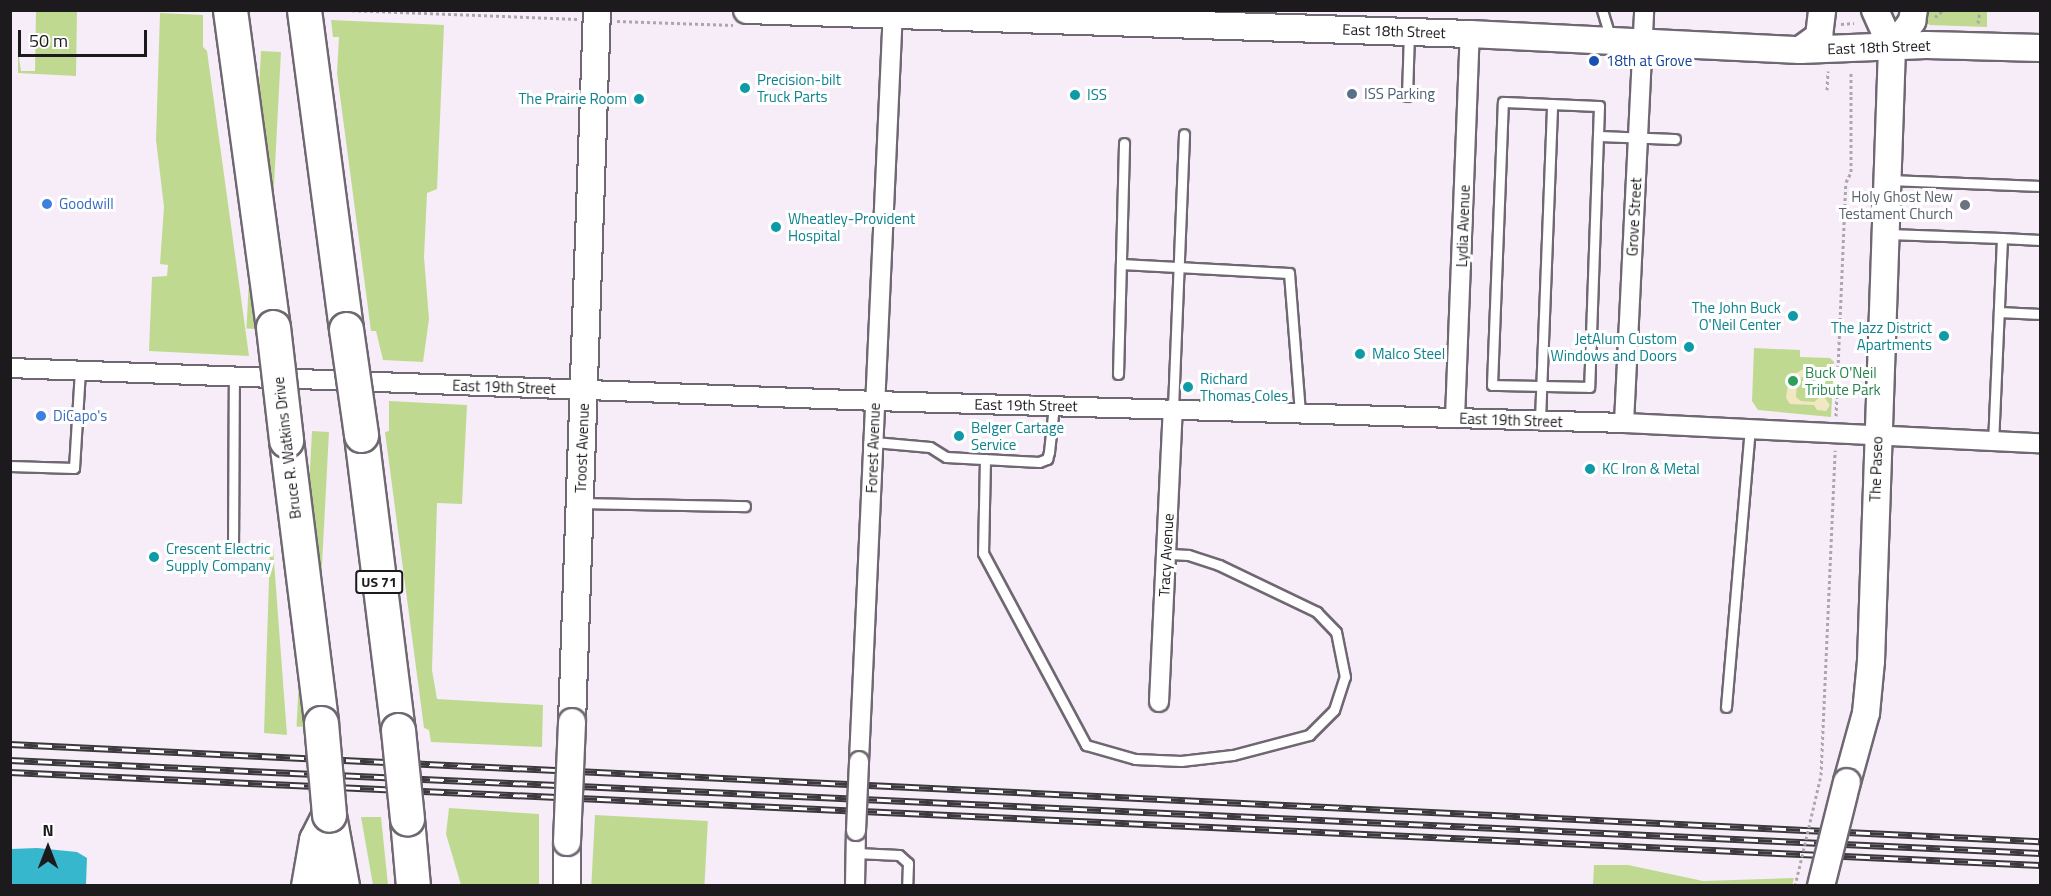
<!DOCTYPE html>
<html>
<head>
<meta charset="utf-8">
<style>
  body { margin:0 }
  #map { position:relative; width:2051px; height:896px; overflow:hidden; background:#f6edf8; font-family:"Titillium Web",sans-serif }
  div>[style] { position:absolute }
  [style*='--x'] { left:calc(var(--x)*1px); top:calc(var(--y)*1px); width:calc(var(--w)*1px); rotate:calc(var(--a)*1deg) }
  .green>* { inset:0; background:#bfda90; transform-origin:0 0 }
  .sand>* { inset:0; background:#f1e7c2 }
  .water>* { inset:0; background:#37b7ce }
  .path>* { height:3px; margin-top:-1.5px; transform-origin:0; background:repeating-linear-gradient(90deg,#aca5ae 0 3px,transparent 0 6px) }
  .roads { filter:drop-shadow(2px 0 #6f6771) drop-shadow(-2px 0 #6f6771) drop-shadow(0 2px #6f6771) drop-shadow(0 -2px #6f6771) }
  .lane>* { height:9px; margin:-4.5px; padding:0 4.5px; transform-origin:4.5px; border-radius:4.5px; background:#fff }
  .street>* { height:18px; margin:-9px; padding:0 9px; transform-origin:9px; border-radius:9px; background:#fff }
  .secondary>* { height:26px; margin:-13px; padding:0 13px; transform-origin:13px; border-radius:13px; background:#fff }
  .highway>* { height:33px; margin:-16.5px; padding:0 16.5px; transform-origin:16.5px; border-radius:16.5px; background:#fff }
  .rail>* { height:7px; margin-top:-3.5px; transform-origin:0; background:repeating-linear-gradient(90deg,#fff 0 14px,#3c383d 0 28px); box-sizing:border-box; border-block:2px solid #3c383d }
  .path-bridge>* { height:3px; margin-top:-1.5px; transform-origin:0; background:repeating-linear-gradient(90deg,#aca5ae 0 3px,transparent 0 6px) }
  .bridges { filter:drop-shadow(2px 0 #6f6771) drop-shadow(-2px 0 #6f6771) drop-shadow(0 2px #6f6771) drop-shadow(0 -2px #6f6771) }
  .street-bridge>* { height:18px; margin:-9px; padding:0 9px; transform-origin:9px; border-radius:9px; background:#fff }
  .secondary-bridge>* { height:26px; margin:-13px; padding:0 13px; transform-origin:13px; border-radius:13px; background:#fff }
  .highway-bridge>* { height:33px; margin:-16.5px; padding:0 16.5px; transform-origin:16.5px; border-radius:16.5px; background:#fff }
  .dots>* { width:16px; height:16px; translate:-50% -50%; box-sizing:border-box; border:3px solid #fff; border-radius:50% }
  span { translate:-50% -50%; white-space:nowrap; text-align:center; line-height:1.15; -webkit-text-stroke:6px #fff; paint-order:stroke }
  .shield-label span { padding:2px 4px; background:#fff; border:2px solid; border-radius:4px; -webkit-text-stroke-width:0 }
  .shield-label { font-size:14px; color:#1d1a1e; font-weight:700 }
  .street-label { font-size:15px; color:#1d1a1e }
  .transit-label { font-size:15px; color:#164399 }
  .left { translate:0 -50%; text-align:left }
  .culture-label { font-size:15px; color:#0d838f }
  .right { translate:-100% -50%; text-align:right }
  .service-label { font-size:15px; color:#4e5e75 }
  .worship-label { font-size:15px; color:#5b616d }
  .shop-label { font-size:15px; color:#366cbe }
  .leisure-label { font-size:15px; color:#27864d }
  .frame { position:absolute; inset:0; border:12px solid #1d1a1e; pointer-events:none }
  .north { position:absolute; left:18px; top:818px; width:60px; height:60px; -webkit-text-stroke:4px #fff; paint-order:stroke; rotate:0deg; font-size:16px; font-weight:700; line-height:24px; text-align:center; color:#1d1a1e }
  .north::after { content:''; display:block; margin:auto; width:21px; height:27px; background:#1d1a1e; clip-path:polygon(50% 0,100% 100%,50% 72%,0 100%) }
  .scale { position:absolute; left:18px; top:30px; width:129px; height:27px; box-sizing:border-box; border:3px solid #1d1a1e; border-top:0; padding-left:8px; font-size:18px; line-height:21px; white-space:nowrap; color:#1d1a1e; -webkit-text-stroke:4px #fff; paint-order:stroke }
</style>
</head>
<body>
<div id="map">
  <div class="green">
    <i style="clip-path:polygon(27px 11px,77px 11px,76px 76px,18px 73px,18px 50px,21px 71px,35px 71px,36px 11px)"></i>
    <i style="clip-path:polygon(1925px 11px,1987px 11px,1987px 27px,1930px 25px,1925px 22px)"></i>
    <i style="clip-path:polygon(160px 13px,203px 15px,203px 47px,207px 51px,249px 356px,149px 351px,152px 277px,167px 276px,168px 265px,160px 264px,164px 207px,156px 140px)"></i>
    <i style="clip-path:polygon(331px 20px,444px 25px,437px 189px,427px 193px,424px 257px,429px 319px,423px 362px,383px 360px,376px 331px,371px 331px,337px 73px,339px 37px,333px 37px)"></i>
    <i style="left:261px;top:51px;width:20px;height:278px;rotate:3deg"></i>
    <i style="clip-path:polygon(1754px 348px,1800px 350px,1800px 357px,1830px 358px,1834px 362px,1831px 417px,1758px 410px,1752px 401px)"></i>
    <i style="clip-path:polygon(389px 401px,467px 405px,462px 504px,437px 503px,432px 670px,437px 699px,543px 705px,542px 747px,431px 742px,429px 730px,424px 728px,385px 432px,389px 431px)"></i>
    <i style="left:312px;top:431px;width:17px;height:296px;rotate:3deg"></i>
    <i style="clip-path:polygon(270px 548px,273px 548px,287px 735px,264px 733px)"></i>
    <i style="clip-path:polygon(449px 808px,539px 814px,539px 885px,461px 885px,446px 834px)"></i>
    <i style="left:595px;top:815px;width:113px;height:70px;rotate:3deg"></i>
    <i style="clip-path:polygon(361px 817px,381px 817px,388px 885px,373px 885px)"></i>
    <i style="clip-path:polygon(1594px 865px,1628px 865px,1703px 881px,1794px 878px,1792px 886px,1593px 885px)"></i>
  </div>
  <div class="sand">
    <i style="clip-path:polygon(evenodd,1809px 366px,1825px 372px,1824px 397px,1830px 405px,1826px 411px,1817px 410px,1814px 405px,1790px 404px,1786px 398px,1789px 377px,1809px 366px,1802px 377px,1817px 378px,1821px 383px,1820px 397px,1814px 402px,1801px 401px,1796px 397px,1797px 382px,1802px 377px)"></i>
  </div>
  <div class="water">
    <i style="clip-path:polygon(37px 848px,77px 852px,87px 858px,86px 884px,11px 885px,11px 849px)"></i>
  </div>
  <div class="path">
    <i style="--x:346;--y:10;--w:232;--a:2.2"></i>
    <i style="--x:1935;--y:17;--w:11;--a:-41"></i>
    <i style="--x:617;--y:21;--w:116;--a:2"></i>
    <i style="--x:1978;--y:23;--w:13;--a:-81"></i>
    <i style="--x:1841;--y:24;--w:13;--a:-4"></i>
    <i style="--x:1827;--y:90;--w:19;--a:-87"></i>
    <i style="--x:1836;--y:416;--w:234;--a:-87.6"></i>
    <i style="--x:1846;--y:182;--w:11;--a:-63"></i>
    <i style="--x:1851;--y:172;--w:101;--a:-90"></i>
    <i style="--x:1821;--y:775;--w:325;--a:-87.5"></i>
  </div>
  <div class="roads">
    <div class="lane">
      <i style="--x:1602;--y:10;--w:31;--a:73"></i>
      <i style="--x:1407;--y:96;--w:64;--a:-88.2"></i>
      <i style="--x:1503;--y:102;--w:96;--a:2.4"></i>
      <i style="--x:1599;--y:106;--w:281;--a:92"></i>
      <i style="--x:1589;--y:387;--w:97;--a:-178.8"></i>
      <i style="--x:1492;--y:385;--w:283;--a:-87.8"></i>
      <i style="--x:1598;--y:136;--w:77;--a:2.2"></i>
      <i style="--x:1889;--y:180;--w:151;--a:2.3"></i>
      <i style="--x:1888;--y:234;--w:114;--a:2"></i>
      <i style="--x:2002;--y:238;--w:203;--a:92.5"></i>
      <i style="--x:2002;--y:238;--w:38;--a:3"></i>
      <i style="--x:1121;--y:264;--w:168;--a:3.1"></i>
      <i style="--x:1289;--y:273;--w:140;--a:85.5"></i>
      <i style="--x:1999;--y:312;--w:41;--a:2.8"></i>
      <i style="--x:1118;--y:374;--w:231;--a:-88.5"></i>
      <i style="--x:1173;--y:408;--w:274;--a:-87.7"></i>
      <i style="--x:1540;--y:420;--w:316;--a:-87.8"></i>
      <i style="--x:874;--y:442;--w:56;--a:5.1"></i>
      <i style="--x:930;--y:447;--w:19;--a:32"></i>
      <i style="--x:946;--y:457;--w:93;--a:3.1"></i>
      <i style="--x:1039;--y:462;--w:9;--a:-21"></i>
      <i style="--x:1047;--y:459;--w:7;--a:-74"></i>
      <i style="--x:1049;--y:452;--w:47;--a:-83.9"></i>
      <i style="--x:985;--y:459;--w:94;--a:91.2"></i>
      <i style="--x:983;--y:553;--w:218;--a:61.8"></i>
      <i style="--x:1086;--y:745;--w:51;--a:15.9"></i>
      <i style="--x:1135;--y:759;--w:46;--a:2.5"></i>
      <i style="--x:1181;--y:761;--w:52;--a:-6.6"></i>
      <i style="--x:1233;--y:755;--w:79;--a:-14.7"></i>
      <i style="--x:1309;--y:735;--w:35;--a:-45"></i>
      <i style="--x:1334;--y:710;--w:35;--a:-72"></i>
      <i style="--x:1345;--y:677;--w:46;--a:-101.3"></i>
      <i style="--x:1336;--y:632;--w:28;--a:-134"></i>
      <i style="--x:1317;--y:612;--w:109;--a:-154.4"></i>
      <i style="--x:1219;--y:565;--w:33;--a:-162"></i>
      <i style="--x:1188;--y:555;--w:22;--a:-177"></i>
      <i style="--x:10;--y:466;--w:64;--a:1.8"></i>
      <i style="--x:74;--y:468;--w:98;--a:-86.5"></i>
      <i style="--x:583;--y:503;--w:162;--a:1.1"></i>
      <i style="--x:233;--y:550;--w:174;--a:-89.7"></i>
      <i style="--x:1726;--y:707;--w:279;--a:-85.1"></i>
      <i style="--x:856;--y:853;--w:43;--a:2.7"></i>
      <i style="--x:899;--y:855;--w:12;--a:42"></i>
      <i style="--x:908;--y:863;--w:23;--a:92"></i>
    </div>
    <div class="street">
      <i style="--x:10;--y:368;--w:866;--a:2.18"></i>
      <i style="--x:875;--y:401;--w:749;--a:1.68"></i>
      <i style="--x:1624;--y:423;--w:416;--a:2.8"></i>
      <i style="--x:1455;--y:418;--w:384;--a:-87.8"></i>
      <i style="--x:1624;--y:423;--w:413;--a:-87.2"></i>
      <i style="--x:1159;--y:702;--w:294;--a:-87.3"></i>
      <i style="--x:859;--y:761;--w:752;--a:-87.41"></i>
      <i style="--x:855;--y:886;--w:55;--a:-89"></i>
    </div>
    <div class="secondary">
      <i style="--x:747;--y:10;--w:723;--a:1.9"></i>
      <i style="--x:1470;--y:34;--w:330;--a:2.8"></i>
      <i style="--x:1800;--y:50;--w:126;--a:-2.3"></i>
      <i style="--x:1926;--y:45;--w:114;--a:1.5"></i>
      <i style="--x:1892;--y:48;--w:34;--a:-53"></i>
      <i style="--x:1912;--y:21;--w:11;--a:-80"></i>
      <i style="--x:1800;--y:50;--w:24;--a:-36"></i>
      <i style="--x:1819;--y:36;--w:26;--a:-83"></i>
      <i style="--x:572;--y:722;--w:712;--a:-87.99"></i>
      <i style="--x:1847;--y:782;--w:72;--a:-74.6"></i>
      <i style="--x:1866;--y:713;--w:52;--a:-84.5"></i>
      <i style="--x:1871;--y:661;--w:613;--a:-88.04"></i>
      <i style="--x:1892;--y:48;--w:42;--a:-114.1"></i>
      <i style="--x:567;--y:842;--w:44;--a:90"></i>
    </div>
    <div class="highway">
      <i style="--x:230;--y:10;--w:320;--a:82.3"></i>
      <i style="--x:304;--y:10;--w:322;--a:82.5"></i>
      <i style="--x:361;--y:435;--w:297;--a:82.9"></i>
      <i style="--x:286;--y:440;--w:285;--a:82.9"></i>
      <i style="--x:329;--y:815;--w:72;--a:79.6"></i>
      <i style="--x:407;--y:819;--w:67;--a:84.9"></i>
      <i style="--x:308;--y:886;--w:47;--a:-80.1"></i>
      <i style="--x:316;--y:840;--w:28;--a:-63"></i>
    </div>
  </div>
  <div class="rail">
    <i style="--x:10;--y:744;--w:2032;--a:2.74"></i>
    <i style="--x:10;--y:760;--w:2032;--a:2.62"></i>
    <i style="--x:10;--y:772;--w:2032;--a:2.62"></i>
  </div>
  <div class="path-bridge">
    <i style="--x:1795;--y:886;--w:114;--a:-76.8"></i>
  </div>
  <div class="bridges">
    <div class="street-bridge">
      <i style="--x:856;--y:831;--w:70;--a:-87.5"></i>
    </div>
    <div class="secondary-bridge">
      <i style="--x:567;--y:842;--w:120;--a:-87.6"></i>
      <i style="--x:1821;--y:886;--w:107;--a:-76"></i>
    </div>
    <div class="highway-bridge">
      <i style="--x:273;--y:327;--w:114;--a:83.4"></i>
      <i style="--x:346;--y:329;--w:107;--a:81.9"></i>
      <i style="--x:321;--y:723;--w:92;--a:85"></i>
      <i style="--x:398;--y:730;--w:89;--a:84.2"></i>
    </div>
  </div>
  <div class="dots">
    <i style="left:1594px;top:61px;background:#1a4fb4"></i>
    <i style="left:745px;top:88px;background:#0f9aa8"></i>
    <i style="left:1352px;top:94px;background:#5c6f8a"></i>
    <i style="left:1075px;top:95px;background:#0f9aa8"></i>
    <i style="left:639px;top:99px;background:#0f9aa8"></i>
    <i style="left:47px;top:204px;background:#3f7fe0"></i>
    <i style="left:1965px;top:205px;background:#6b7280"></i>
    <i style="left:776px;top:227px;background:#0f9aa8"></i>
    <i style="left:1793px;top:316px;background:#0f9aa8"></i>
    <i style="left:1944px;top:336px;background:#0f9aa8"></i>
    <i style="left:1689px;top:347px;background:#0f9aa8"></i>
    <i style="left:1360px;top:354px;background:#0f9aa8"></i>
    <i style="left:1793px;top:381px;background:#2e9e5b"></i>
    <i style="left:1188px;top:387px;background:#0f9aa8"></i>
    <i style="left:41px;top:416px;background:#3f7fe0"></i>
    <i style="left:959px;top:436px;background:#0f9aa8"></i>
    <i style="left:1590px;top:469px;background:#0f9aa8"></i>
    <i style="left:154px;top:557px;background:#0f9aa8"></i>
  </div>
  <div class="shield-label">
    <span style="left:379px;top:582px">US 71</span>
  </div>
  <div class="street-label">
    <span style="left:1394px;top:31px;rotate:2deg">East 18th Street</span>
    <span style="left:1879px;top:47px;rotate:-2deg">East 18th Street</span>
    <span style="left:1634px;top:217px;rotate:-87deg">Grove Street</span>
    <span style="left:1463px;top:226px;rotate:-88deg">Lydia Avenue</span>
    <span style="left:504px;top:387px;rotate:2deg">East 19th Street</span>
    <span style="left:1026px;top:405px;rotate:1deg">East 19th Street</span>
    <span style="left:1511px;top:420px;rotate:2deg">East 19th Street</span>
    <span style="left:287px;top:448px;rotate:-97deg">Bruce R. Watkins Drive</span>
    <span style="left:582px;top:448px;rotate:-88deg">Troost Avenue</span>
    <span style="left:873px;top:448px;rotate:-88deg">Forest Avenue</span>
    <span style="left:1876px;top:469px;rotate:-88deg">The Paseo</span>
    <span style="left:1166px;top:555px;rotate:-87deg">Tracy Avenue</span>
  </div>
  <div class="transit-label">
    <span class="left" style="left:1606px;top:61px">18th at Grove</span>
  </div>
  <div class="culture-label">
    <span class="left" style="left:757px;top:88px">Precision-bilt<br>Truck Parts</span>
    <span class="left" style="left:1087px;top:95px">ISS</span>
    <span class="right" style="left:627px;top:99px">The Prairie Room</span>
    <span class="left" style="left:788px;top:227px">Wheatley-Provident<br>Hospital</span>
    <span class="right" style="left:1781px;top:316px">The John Buck<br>O'Neil Center</span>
    <span class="right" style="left:1932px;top:336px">The Jazz District<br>Apartments</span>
    <span class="right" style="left:1677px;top:347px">JetAlum Custom<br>Windows and Doors</span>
    <span class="left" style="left:1372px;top:354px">Malco Steel</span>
    <span class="left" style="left:1200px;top:387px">Richard<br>Thomas Coles</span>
    <span class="left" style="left:971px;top:436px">Belger Cartage<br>Service</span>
    <span class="left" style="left:1602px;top:469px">KC Iron &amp; Metal</span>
    <span class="left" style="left:166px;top:557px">Crescent Electric<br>Supply Company</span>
  </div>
  <div class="service-label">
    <span class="left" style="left:1364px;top:94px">ISS Parking</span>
  </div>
  <div class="worship-label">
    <span class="right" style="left:1953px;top:205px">Holy Ghost New<br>Testament Church</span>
  </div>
  <div class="shop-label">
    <span class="left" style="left:59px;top:204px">Goodwill</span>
    <span class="left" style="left:53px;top:416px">DiCapo's</span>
  </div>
  <div class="leisure-label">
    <span class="left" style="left:1805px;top:381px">Buck O'Neil<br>Tribute Park</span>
  </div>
  <div class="frame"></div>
  <div class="north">N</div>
  <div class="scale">50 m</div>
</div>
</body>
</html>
